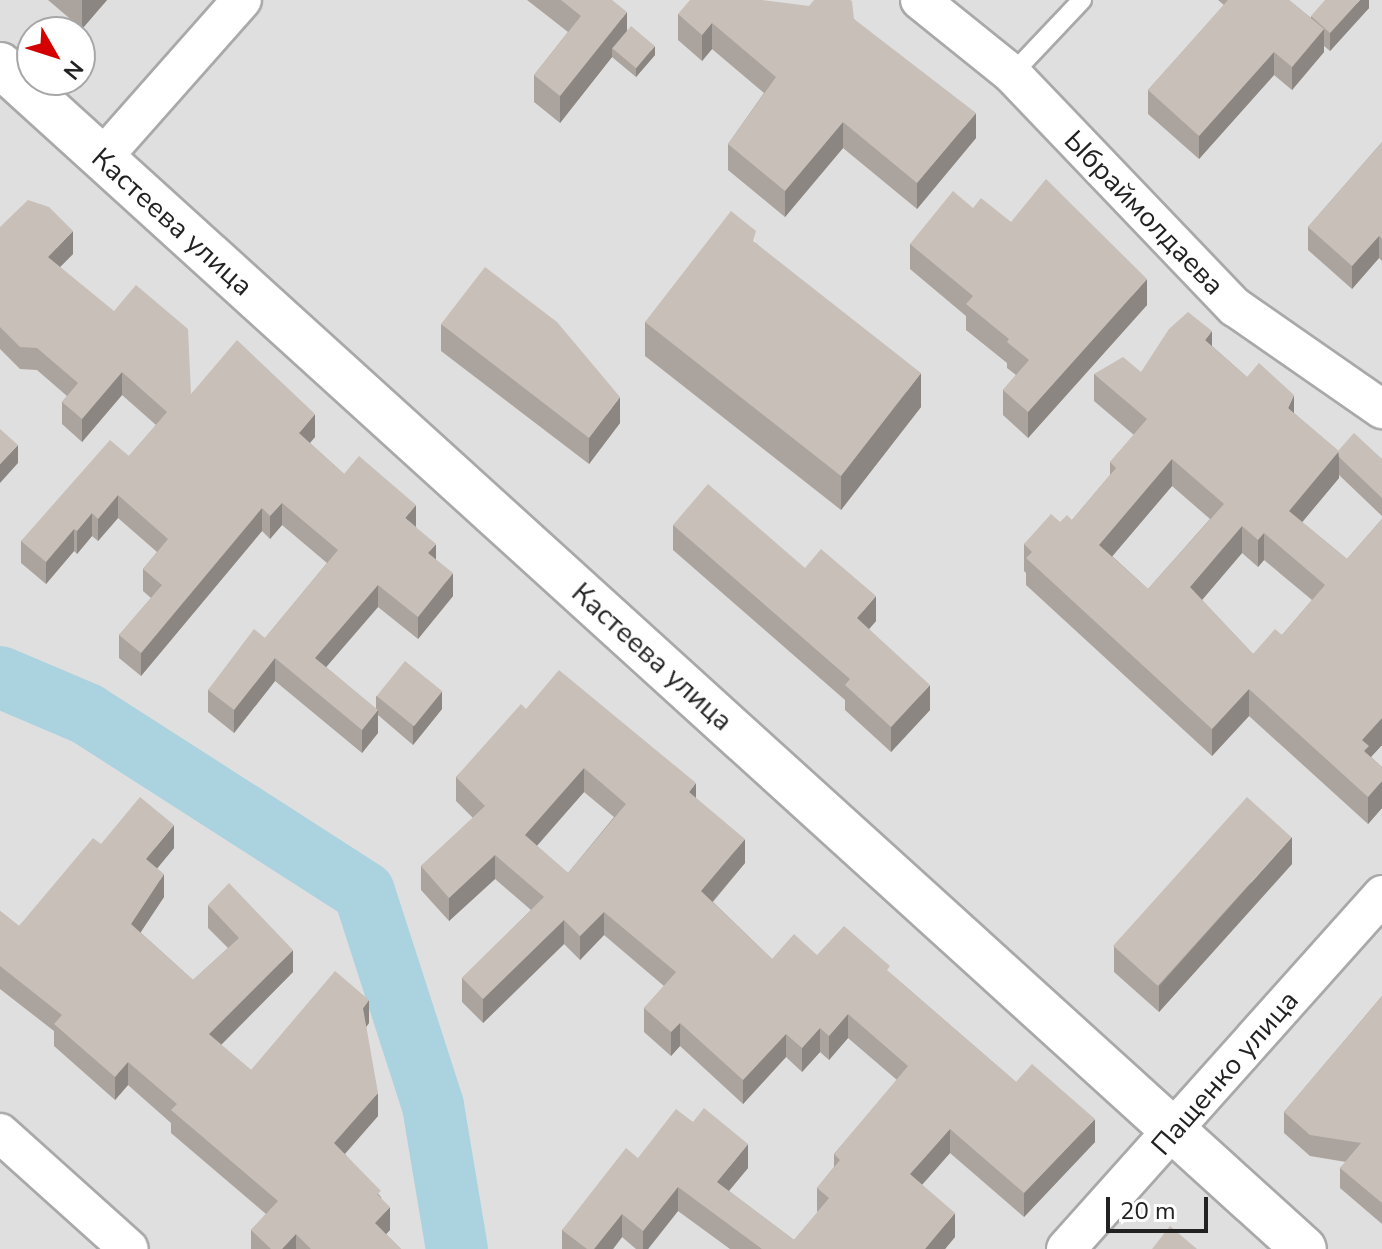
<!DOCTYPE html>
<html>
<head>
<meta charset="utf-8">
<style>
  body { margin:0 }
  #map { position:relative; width:1382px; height:1249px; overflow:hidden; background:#f2efe9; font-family:"Nunito Sans",sans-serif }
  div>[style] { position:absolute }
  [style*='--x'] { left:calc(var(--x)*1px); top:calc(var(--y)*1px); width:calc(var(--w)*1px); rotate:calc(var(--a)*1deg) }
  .residential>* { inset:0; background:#e0dfdf }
  .river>* { height:62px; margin:-31px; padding:0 31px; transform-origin:31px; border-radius:31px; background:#aad3df }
  .roads { filter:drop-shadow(2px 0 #a9a9a9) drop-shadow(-2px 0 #a9a9a9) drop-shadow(0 2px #a9a9a9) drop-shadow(0 -2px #a9a9a9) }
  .service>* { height:18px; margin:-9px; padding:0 9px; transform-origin:9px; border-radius:9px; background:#fff }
  .minor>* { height:38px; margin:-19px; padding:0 19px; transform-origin:19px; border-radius:19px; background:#fff }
  .tertiary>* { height:44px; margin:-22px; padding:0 22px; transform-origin:22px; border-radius:22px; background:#fff }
  .wall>* { inset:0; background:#aba49e }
  .shaded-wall>* { inset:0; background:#8b8681 }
  .building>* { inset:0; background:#c7bfb8; transform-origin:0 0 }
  span { translate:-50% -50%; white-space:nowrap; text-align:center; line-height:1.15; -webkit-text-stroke:8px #fff; paint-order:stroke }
  .street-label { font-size:28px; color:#222 }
  .north { position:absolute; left:16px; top:16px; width:80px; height:80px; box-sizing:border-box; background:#fff; border:2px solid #a7a7a7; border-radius:50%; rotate:129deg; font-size:22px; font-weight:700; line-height:32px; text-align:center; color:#222 }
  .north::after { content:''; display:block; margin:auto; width:28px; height:36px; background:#d40000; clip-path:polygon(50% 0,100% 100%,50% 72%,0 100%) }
  .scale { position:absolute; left:1106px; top:1197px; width:102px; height:36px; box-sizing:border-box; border:4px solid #222; border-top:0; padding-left:10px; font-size:24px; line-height:28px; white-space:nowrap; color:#222; -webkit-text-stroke:6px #fff; paint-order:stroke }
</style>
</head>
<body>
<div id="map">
  <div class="residential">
    <i style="clip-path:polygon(evenodd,0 0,1382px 0,1382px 1249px,0 1249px,0 0,32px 32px,80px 32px,80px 80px,32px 80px,32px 32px)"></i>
  </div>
  <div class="river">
    <i style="--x:0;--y:677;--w:95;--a:23"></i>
    <i style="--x:87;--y:714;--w:329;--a:32.7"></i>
    <i style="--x:364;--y:892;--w:225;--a:72.1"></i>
    <i style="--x:433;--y:1106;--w:145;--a:80.5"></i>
  </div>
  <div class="roads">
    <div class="service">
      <i style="--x:1012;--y:74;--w:102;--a:-46.6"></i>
    </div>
    <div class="minor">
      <i style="--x:920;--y:0;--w:118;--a:38.8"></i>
      <i style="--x:1012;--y:74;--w:323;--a:46.3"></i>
      <i style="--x:1235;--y:307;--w:179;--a:34.8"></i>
      <i style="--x:102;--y:158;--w:211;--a:-48.5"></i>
      <i style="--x:0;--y:1133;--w:173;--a:42"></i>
      <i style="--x:1066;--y:1249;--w:475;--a:-48.2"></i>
    </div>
    <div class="tertiary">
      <i style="--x:0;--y:65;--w:1761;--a:42.24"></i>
    </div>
  </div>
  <div class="wall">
    <i style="clip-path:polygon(48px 0,107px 0,82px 29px)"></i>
    <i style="clip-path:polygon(527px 0,612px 0,627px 31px,655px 55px,636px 77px,612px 57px,560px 123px,534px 102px,534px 75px,568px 32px)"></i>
    <i style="clip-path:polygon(1218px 0,1289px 0,1311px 18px,1311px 16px,1369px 0,1369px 8px,1330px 51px,1324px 46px,1324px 52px,1292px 90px,1274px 75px,1199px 159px,1148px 114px,1148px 90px,1224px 5px)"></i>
    <i style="clip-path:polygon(678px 14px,854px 19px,976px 138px,917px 209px,843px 148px,785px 217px,728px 170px,728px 144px,764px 93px,712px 49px,702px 61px,678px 40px)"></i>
    <i style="clip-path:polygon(1382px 142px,1382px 261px,1379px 258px,1352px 289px,1308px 250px,1308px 227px)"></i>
    <i style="clip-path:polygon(973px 208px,1011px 222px,1147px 305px,1028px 438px,1003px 415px,1003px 390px,1016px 375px,1007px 368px,1007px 363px,966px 330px,966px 316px,910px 269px,910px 244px)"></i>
    <i style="clip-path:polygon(0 227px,73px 254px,60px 267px,191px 394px,315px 437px,310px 443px,344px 474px,416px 527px,436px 560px,453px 596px,418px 639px,378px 607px,326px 667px,376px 709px,376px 696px,442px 709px,413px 745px,378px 715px,378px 733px,362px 753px,275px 681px,234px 733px,208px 712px,208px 690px,265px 638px,327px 563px,282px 525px,270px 539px,262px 531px,141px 676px,119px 658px,119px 635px,151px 598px,143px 591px,143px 569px,157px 552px,118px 518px,98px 541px,92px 536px,77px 554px,74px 551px,46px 584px,21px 563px,21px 541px,129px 456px,156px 425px,122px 395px,82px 442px,62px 424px,62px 402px,67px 396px,37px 370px,20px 369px,0 349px)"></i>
    <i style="clip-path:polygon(756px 243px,921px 407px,841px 510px,645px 356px,645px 322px)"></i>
    <i style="clip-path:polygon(441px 324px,620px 423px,589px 464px,441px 351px)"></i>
    <i style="clip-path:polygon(evenodd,1212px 346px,1247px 377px,1294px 413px,1338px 451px,1382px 459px,1382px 516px,1339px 475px,1339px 478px,1302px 522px,1347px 559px,1382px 519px,1382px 745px,1371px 757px,1382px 767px,1382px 808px,1368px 824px,1249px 716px,1212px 756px,1026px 585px,1026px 573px,1024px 571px,1024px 544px,1060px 522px,1072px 520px,1110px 475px,1110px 462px,1134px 435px,1094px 401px,1094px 374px,1141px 372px,1212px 346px,1172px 486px,1210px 519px,1148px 589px,1112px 556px,1172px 486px,1212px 346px,1242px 553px,1258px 567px,1264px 560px,1312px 600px,1282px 635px,1253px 654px,1202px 600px,1242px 553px)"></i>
    <i style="clip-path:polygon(673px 525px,805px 568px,876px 621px,869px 629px,930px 710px,891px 752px,845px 710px,845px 700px,673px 550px)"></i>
    <i style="clip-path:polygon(evenodd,526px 709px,696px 798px,745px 863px,713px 902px,772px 959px,817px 955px,890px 973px,1016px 1082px,1095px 1142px,1024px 1217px,950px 1153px,922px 1185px,955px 1237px,945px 1249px,730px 1249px,678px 1211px,648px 1249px,636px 1249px,622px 1237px,613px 1249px,562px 1249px,562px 1230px,638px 1158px,748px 1168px,729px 1191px,794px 1240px,818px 1212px,817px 1211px,817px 1188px,834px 1167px,834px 1154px,897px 1080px,848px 1038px,829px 1060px,820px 1052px,802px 1072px,786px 1057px,743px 1104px,680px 1046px,671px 1056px,644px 1032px,644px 1008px,664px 986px,604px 935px,580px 960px,564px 944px,483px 1023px,462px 1002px,462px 978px,531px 910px,495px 879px,449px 921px,421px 890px,421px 866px,473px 818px,456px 801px,456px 777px,526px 709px,584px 792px,614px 817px,568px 873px,537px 846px,584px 792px)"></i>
    <i style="clip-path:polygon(101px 844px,174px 848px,157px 868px,164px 897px,140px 932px,193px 980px,228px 948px,208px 928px,208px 905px,293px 972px,221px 1045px,251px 1070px,369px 1023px,366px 1027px,378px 1116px,345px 1154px,381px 1197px,390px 1230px,386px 1234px,401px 1249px,251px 1249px,251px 1230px,266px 1214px,171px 1133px,171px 1123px,128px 1085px,115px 1100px,54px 1046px,54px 1031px,0 989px,0 911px,19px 926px)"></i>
    <i style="clip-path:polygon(1292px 864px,1159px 1012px,1114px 972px,1114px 946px)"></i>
    <i style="clip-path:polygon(1382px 996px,1382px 1224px,1340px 1188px,1340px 1168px,1346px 1162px,1310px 1156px,1284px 1133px,1284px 1112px)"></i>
  </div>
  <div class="shaded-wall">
    <i style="clip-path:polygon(82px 0,107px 0,82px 29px)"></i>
    <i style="clip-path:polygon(1360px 0,1369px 0,1369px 8px,1330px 51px,1330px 33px)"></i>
    <i style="clip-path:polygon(627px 12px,627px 38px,612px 48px,612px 57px,560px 123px,560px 96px)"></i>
    <i style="clip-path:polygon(712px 23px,712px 49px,702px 61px,702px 35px)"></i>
    <i style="clip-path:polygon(1324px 29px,1324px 52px,1292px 90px,1292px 67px)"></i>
    <i style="clip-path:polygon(655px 46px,655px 55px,636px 77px,636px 68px)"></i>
    <i style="clip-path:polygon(1274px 52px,1274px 75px,1199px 159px,1199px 136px)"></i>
    <i style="clip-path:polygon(976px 113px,976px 138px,917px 209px,917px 183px)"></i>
    <i style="clip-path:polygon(843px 122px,843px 148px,785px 217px,785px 191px)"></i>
    <i style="clip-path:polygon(73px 231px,73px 254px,48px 279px,48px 257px)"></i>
    <i style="clip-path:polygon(1379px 236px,1379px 258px,1352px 289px,1352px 266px)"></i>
    <i style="clip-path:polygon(1147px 279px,1147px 305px,1028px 438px,1028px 412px)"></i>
    <i style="clip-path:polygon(1212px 331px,1212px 358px,1205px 340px)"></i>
    <i style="clip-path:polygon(122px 372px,122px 395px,82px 442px,82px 419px)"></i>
    <i style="clip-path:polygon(921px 373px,921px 407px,841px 510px,841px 476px)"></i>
    <i style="clip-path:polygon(1294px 395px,1294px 422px,1288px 408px)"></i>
    <i style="clip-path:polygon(620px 397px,620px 423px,589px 464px,589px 438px)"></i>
    <i style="clip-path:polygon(315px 414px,315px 437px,299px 455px,299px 433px)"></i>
    <i style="clip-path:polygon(18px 445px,18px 463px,0 483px,0 464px)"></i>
    <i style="clip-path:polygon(1339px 451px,1339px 478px,1289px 538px,1289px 511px)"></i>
    <i style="clip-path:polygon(1172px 459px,1172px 486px,1099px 572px,1099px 545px)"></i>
    <i style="clip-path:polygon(118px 495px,118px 518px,98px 541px,98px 519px)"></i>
    <i style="clip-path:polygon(282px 503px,282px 525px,270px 539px,270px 516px)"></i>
    <i style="clip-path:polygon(416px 505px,416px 527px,405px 518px)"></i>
    <i style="clip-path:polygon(262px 508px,262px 531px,141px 676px,141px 653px)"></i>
    <i style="clip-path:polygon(92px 513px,92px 536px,77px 554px,77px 531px)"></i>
    <i style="clip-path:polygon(1242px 526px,1242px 553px,1190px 614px,1190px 587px)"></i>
    <i style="clip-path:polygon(74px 529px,74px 551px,46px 584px,46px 562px)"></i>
    <i style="clip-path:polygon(1264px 533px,1264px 560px,1258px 567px,1258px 540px)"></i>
    <i style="clip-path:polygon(436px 544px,436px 566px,428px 553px)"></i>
    <i style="clip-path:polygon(453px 573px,453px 596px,418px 639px,418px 617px)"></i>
    <i style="clip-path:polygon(378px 585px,378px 607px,315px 680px,315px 658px)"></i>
    <i style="clip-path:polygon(876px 596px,876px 621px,857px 643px,857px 618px)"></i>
    <i style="clip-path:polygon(275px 658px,275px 681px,234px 733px,234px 710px)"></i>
    <i style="clip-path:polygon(930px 685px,930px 710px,891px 752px,891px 727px)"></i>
    <i style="clip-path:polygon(1249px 689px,1249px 716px,1212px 756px,1212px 729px)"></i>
    <i style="clip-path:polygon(442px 691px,442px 709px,413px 745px,413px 726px)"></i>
    <i style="clip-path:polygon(378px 710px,378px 733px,362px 753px,362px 730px)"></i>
    <i style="clip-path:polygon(1382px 718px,1382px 745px,1369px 759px,1369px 773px,1362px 740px)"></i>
    <i style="clip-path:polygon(584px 768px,584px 792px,525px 859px,525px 835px)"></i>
    <i style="clip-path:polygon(1382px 781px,1382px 808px,1368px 824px,1368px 797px)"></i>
    <i style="clip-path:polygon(696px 783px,696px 807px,689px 792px)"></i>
    <i style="clip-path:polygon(174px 825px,174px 848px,146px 882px,146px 859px)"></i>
    <i style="clip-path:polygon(1292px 837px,1292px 864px,1159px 1012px,1159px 986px)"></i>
    <i style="clip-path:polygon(745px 839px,745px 863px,701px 915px,701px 891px)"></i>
    <i style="clip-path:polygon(495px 855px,495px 879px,449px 921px,449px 898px)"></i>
    <i style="clip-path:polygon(164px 874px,164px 897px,131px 947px,131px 924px)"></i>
    <i style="clip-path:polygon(604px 912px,604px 935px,580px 960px,580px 936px)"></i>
    <i style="clip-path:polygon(564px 920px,564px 944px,483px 1023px,483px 999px)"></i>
    <i style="clip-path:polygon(293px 950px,293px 972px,209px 1057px,209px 1034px)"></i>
    <i style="clip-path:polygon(369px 1000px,369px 1023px,363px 1031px,363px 1008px)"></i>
    <i style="clip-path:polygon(848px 1014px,848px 1038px,829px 1060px,829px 1036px)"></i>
    <i style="clip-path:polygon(680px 1023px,680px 1046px,671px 1056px,671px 1032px)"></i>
    <i style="clip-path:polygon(820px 1028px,820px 1052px,802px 1072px,802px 1048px)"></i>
    <i style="clip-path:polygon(786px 1034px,786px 1057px,743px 1104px,743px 1080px)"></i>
    <i style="clip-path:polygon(128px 1062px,128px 1085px,115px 1100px,115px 1077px)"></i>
    <i style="clip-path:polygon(378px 1093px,378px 1116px,334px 1166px,334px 1143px)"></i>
    <i style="clip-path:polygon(1095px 1119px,1095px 1142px,1024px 1217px,1024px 1193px)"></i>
    <i style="clip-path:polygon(950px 1129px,950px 1153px,910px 1198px,910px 1174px)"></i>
    <i style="clip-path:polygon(748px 1144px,748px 1168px,717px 1205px,717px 1182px)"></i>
    <i style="clip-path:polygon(678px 1187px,678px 1211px,648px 1249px,643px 1249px,643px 1231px)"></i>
    <i style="clip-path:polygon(390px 1207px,390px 1230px,375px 1246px,375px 1223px)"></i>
    <i style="clip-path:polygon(955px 1213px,955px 1237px,945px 1249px,925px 1249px)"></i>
    <i style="clip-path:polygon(622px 1214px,622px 1237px,613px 1249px,594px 1249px)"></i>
    <i style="clip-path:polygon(296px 1234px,296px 1249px,282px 1249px)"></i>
  </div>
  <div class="building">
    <i style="clip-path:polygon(561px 0,612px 0,627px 12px,560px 96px,534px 75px,581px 16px)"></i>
    <i style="clip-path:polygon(690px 0,762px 0,809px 6px,814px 0,850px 0,852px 1px,854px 19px,976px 113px,917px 183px,843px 122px,785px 191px,728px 144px,776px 77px,712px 23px,702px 35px,678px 14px)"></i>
    <i style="clip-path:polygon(1228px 0,1289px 0,1324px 29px,1292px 67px,1274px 52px,1199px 136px,1148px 90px)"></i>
    <i style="clip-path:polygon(1325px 0,1360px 0,1330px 33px,1311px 16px)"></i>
    <i style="left:631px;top:26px;width:31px;height:29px;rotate:40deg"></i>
    <i style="clip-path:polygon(1382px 142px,1382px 238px,1379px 236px,1352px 266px,1308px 227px)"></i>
    <i style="clip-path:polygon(1046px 179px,1147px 279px,1028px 412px,1003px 390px,1029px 360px,1007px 342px,1009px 339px,966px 304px,973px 296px,910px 244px,953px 191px,973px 208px,981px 198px,1011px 222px)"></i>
    <i style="clip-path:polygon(28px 200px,49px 207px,73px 231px,48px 257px,114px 311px,136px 285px,188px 329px,191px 394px,237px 340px,315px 414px,299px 433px,344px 474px,359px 456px,416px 505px,405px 518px,436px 544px,428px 553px,453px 573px,418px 617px,378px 585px,315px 658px,378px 710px,362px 730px,275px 658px,234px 710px,208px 690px,254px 629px,265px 638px,338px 550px,282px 503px,270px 516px,262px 508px,141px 653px,119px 635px,162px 585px,143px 569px,168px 539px,118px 495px,98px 519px,92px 513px,77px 531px,74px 529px,46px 562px,21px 541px,110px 440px,129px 456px,167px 412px,122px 372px,82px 419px,62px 402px,78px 383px,37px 348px,20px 347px,0 327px,0 227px)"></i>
    <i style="clip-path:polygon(731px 211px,756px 231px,753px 241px,921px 373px,841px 476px,645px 322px)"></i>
    <i style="clip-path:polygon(485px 267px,557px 322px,620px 397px,589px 438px,441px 324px)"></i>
    <i style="clip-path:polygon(evenodd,1188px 312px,1212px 331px,1205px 340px,1247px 377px,1259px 363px,1294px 395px,1288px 408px,1339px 451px,1289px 511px,1347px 559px,1382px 519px,1382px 718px,1362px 740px,1369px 746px,1364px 751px,1382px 767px,1382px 781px,1368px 797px,1249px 689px,1212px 729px,1026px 558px,1032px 552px,1024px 544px,1051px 514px,1060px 522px,1067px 515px,1072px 520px,1116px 468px,1110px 462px,1147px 419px,1094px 374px,1123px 357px,1141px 372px,1169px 329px,1188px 312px,1172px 459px,1224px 504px,1148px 589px,1099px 545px,1172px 459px,1188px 312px,1242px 526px,1258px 540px,1264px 533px,1325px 585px,1282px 635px,1275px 629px,1253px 654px,1190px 587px,1242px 526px)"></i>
    <i style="clip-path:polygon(0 429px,18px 445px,0 464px)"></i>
    <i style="clip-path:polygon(1354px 433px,1382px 459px,1382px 498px,1339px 457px,1338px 451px)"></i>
    <i style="clip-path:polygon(708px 484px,805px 568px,821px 549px,876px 596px,857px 618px,930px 685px,891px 727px,845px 685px,850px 679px,673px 525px)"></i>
    <i style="left:405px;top:661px;width:48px;height:45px;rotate:39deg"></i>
    <i style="clip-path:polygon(evenodd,559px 670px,696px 783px,689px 792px,745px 839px,701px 891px,772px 959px,794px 934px,817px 955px,844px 926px,890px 966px,887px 970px,1016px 1082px,1032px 1064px,1095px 1119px,1024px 1193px,950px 1129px,910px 1174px,955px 1213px,925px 1249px,762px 1249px,678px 1187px,643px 1231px,622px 1214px,594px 1249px,587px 1249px,562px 1230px,626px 1148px,638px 1158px,676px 1109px,693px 1122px,704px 1108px,748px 1144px,717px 1182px,794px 1240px,829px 1198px,817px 1188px,840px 1160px,834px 1154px,908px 1066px,848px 1014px,829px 1036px,820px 1028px,802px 1048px,786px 1034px,743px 1080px,680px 1023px,671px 1032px,644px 1008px,676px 972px,604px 912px,580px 936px,564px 920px,483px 999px,462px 978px,544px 897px,495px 855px,449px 898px,421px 866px,485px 806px,456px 777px,521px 704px,526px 709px,559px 670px,584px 768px,626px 804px,568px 873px,525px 835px,584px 768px)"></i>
    <i style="clip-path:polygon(140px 797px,174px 825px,146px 859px,164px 874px,131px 924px,193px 980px,239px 938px,208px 905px,229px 883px,293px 950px,209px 1034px,251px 1070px,335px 971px,369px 1000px,363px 1008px,378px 1093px,334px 1143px,381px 1191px,377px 1194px,390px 1207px,375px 1223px,401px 1249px,311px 1249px,296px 1234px,282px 1249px,271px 1249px,251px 1230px,278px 1201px,171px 1110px,177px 1104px,128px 1062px,115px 1077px,54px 1024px,62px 1015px,0 966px,0 911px,19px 926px,93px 838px,101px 844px)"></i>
    <i style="left:1247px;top:797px;width:60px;height:200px;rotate:42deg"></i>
    <i style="clip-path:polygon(1382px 996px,1382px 1203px,1340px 1168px,1361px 1143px,1310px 1135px,1284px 1112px)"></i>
    <i style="clip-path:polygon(1170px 1226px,1197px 1249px,1152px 1249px)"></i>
  </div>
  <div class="street-label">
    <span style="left:1144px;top:213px;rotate:46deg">Ыбраймолдаева</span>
    <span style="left:172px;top:222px;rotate:42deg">Кастеева улица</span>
    <span style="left:652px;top:657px;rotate:42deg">Кастеева улица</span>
    <span style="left:1225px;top:1073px;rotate:-49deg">Пащенко улица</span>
  </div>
  <div class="north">N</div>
  <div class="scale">20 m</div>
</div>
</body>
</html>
